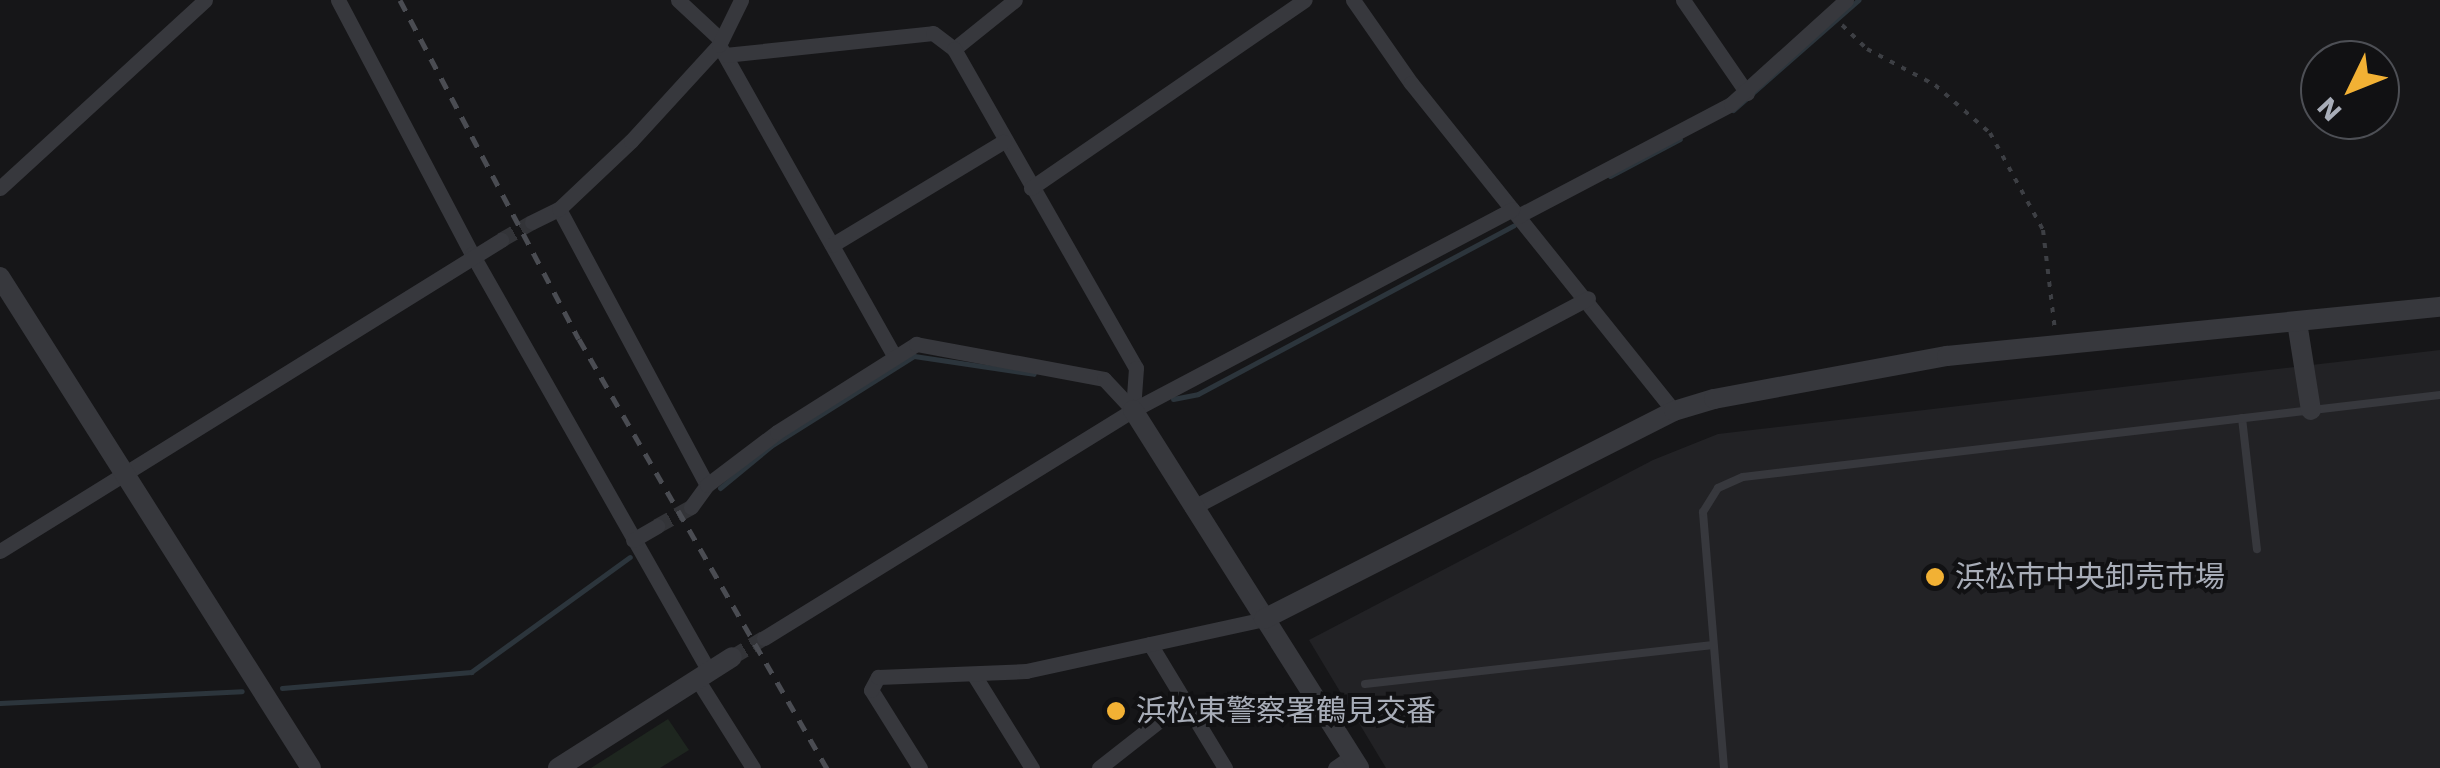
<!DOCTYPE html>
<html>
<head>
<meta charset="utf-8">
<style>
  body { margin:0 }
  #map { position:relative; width:2440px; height:768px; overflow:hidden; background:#161618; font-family:"Work Sans","Noto Sans JP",sans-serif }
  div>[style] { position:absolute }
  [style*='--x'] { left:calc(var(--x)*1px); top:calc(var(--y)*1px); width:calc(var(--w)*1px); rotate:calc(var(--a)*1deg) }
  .built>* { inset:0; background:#222225 }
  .green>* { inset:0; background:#1e261f }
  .stream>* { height:5px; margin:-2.5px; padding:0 2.5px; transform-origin:2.5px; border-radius:2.5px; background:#2c353c }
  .minor-tunnel>* { height:15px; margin-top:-7.5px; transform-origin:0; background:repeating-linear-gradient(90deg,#333438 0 15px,transparent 0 23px) }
  .path>* { height:4px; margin-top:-2px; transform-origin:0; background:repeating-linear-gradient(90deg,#3d3f44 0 5px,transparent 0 13px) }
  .service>* { height:8px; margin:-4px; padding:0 4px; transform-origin:4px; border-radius:4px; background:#37383d }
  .minor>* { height:15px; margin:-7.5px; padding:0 7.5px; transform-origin:7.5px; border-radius:7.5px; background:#37383d }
  .tertiary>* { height:20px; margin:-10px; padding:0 10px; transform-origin:10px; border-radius:10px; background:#37383d }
  .rail>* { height:5px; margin-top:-2.5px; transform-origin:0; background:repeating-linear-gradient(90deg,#4a4c52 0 12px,transparent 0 22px) }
  .dots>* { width:28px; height:28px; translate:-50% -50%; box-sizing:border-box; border:5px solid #111113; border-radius:50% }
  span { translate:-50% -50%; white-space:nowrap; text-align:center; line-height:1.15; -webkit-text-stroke:8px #111113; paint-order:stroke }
  .poi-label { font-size:30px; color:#a8adb8 }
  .left { translate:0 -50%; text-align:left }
  .north { position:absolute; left:2300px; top:40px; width:100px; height:100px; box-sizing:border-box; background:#111113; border:2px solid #4d4f55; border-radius:50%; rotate:227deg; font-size:28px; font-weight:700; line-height:40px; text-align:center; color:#a8adb8 }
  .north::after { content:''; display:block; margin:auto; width:35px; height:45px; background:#f2b134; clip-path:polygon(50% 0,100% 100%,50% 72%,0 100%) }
</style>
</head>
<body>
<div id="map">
  <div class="built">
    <i style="clip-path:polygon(2440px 350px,2440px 768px,1386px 768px,1309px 640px,1653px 460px,1718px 434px)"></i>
  </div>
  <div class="green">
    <i style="clip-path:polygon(668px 719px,689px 750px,660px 768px,591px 768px)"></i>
  </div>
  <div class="stream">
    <i style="--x:1733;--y:110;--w:167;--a:-41.3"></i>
    <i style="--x:1610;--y:176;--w:79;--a:-27.9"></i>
    <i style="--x:1173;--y:399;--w:25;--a:-11"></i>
    <i style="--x:1198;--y:394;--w:358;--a:-28.1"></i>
    <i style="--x:720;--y:488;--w:66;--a:-39.5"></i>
    <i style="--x:771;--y:446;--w:169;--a:-32.2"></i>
    <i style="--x:914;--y:356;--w:121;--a:8.5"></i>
    <i style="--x:282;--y:688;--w:190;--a:-4.8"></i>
    <i style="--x:471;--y:672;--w:196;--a:-35.9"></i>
    <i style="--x:0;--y:703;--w:242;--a:-2.8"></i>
  </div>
  <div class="minor-tunnel">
    <i style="--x:501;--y:240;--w:36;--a:-30"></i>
    <i style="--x:657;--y:526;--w:39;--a:-29"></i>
    <i style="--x:732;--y:657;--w:37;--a:-31"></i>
  </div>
  <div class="path">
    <i style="--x:1842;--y:25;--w:35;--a:44"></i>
    <i style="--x:1867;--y:49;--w:77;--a:27.9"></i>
    <i style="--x:1935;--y:85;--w:73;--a:41.1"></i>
    <i style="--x:1990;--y:133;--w:111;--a:61.3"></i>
    <i style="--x:2043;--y:230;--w:101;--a:83.2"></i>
  </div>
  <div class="service">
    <i style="--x:2242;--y:418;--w:132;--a:83.5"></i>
    <i style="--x:1365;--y:684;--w:348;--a:-6.4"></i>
    <i style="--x:1724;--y:768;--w:257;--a:-94.7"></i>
    <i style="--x:1703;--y:512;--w:28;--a:-58"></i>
    <i style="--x:1718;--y:488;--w:27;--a:-24"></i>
    <i style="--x:1743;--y:477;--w:702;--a:-6.71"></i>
  </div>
  <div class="minor">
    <i style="--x:338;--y:0;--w:287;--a:62.2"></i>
    <i style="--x:472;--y:254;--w:480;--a:60.4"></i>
    <i style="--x:678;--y:0;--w:59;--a:42.9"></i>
    <i style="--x:1353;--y:0;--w:101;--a:55.1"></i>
    <i style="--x:1411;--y:83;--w:420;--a:51.3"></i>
    <i style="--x:1683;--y:0;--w:113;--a:55.5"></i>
    <i style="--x:719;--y:45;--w:356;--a:60.6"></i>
    <i style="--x:954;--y:49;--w:78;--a:-38.8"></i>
    <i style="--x:725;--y:55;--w:209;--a:-6"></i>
    <i style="--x:933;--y:33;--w:26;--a:37"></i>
    <i style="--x:954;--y:49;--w:367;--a:60.3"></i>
    <i style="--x:1136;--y:368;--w:42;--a:94.1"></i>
    <i style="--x:0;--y:188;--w:278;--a:-42.5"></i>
    <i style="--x:1031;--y:188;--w:332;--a:-34.5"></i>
    <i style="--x:559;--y:209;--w:313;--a:61.8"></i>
    <i style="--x:1518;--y:216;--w:241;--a:-27.7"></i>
    <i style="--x:1731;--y:104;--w:155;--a:-42.1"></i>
    <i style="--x:532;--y:222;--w:30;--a:-26"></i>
    <i style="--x:559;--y:209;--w:99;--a:-43.4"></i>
    <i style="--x:631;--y:141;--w:130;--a:-47.5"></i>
    <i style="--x:719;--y:45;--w:50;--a:-63.9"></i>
    <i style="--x:832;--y:245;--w:200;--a:-31.1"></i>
    <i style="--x:691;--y:507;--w:27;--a:-54"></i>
    <i style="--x:707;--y:485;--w:88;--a:-37.1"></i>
    <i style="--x:777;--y:432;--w:165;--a:-32.3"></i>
    <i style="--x:916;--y:344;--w:191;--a:10.5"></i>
    <i style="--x:1104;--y:379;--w:42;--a:46.9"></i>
    <i style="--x:1192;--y:508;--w:448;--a:-27.9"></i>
    <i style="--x:633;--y:540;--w:28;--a:-30"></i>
    <i style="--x:0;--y:551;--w:590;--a:-31.83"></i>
    <i style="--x:764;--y:638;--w:434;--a:-31.7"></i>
    <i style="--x:1133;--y:410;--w:429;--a:-27.9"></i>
    <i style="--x:1150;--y:644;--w:145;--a:58.8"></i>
    <i style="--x:974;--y:675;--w:110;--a:58.1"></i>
    <i style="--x:697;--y:679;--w:105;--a:57.8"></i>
    <i style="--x:920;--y:768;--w:92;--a:-122.1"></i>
    <i style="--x:871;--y:690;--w:15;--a:-62"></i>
    <i style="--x:878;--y:677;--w:148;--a:-2.3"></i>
    <i style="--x:1026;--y:671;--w:244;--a:-12.3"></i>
    <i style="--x:1099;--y:768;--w:105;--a:-38.1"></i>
    <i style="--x:1335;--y:768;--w:21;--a:-35"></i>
  </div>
  <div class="tertiary">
    <i style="--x:0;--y:277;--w:581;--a:57.65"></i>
    <i style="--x:2297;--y:322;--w:89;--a:81"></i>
    <i style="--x:1133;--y:410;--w:423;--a:57.7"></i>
    <i style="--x:1264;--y:619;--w:460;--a:-26.9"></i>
    <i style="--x:1674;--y:411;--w:42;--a:-16.7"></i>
    <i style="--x:1714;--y:399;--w:237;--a:-10.5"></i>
    <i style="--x:1947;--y:356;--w:495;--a:-5.7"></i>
    <i style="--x:558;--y:768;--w:206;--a:-32.5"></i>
  </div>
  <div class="rail">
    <i style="--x:400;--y:0;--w:383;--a:62.2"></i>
    <i style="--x:579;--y:339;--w:496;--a:60"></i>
  </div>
  <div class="dots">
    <i style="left:1935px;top:577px;background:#f2b134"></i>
    <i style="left:1116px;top:711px;background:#f2b134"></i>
  </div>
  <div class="poi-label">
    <span class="left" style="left:1955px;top:577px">浜松市中央卸売市場</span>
    <span class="left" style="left:1136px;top:711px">浜松東警察署鶴見交番</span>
  </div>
  <div class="north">N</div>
</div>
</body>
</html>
